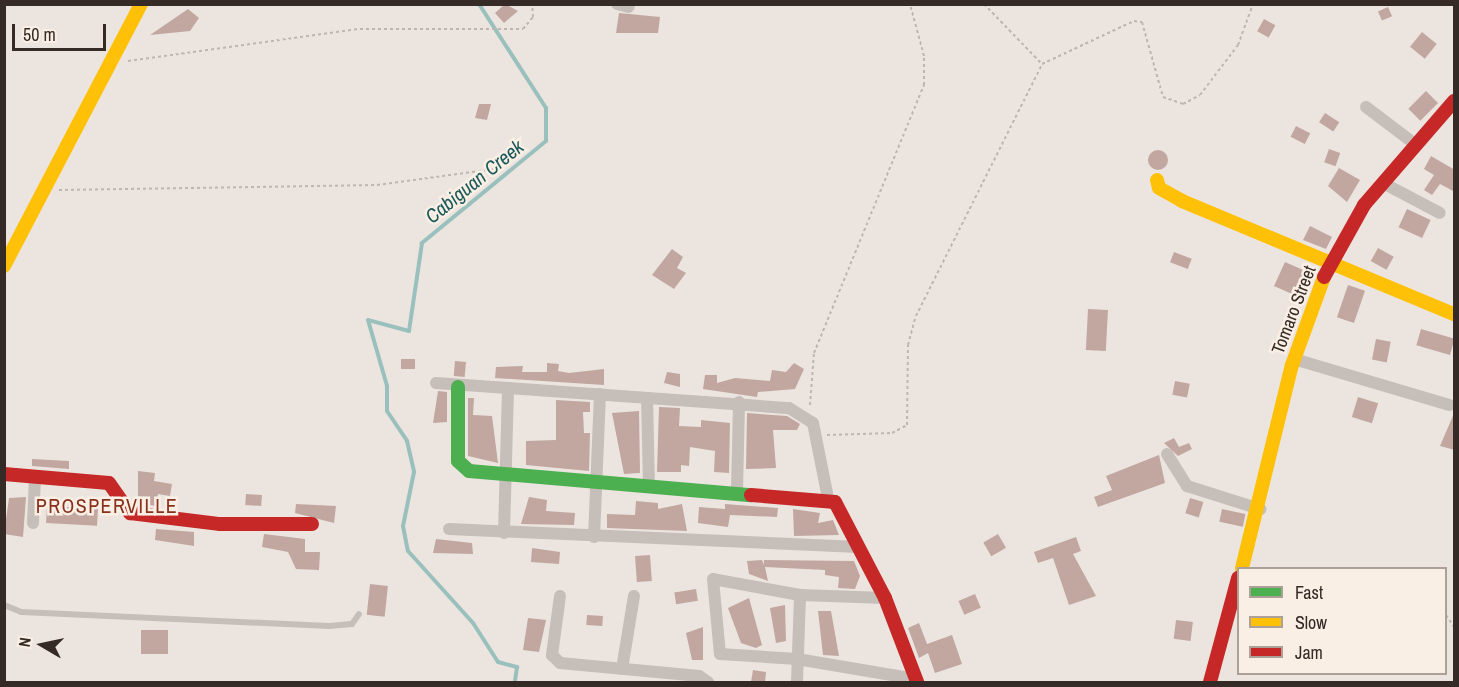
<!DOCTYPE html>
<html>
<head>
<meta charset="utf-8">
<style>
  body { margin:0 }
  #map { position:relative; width:1459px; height:687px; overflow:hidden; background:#ece5df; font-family:"Archivo Narrow",sans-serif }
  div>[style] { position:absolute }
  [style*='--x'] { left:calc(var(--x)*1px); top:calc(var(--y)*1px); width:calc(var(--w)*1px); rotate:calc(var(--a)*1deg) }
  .stream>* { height:4px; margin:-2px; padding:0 2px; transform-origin:2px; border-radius:2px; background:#9ac0bd }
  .building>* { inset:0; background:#c1a7a0; transform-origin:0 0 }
  .round { border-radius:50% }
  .path>* { height:2px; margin-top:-1px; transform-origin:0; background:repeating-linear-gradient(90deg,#beb6b1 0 3px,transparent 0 6px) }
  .lane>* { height:6px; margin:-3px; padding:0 3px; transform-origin:3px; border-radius:3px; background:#c6beb8 }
  .street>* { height:12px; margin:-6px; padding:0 6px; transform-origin:6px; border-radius:6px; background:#c6beb8 }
  .fast>* { height:14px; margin:-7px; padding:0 7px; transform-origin:7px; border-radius:7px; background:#4caf50 }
  .slow>* { height:14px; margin:-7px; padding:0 7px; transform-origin:7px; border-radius:7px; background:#ffc107 }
  .jam>* { height:14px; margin:-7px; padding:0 7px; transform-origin:7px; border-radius:7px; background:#c62828 }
  span { translate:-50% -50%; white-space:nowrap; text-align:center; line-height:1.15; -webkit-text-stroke:5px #faefe5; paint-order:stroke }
  .street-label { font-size:18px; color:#362a26 }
  .water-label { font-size:20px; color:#1a5859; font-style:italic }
  .neighbourhood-label { font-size:20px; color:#88301c; letter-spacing:1.5px }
  .frame { position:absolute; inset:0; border:6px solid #362a26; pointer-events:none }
  .legend { position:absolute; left:1237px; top:567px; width:210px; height:108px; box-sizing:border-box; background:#faefe5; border:2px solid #aca099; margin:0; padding:8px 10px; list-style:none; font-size:18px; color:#362a26 }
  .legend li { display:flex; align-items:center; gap:12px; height:30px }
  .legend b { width:30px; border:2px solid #aca099 }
  .north { position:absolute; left:12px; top:615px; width:60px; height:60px; -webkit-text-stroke:4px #faefe5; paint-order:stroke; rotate:279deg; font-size:16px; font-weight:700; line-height:24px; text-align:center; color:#362a26 }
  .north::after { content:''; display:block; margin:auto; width:21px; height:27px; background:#362a26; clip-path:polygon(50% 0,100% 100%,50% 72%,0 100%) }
  .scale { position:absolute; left:12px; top:24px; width:94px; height:27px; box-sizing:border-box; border:3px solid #362a26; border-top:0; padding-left:8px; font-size:18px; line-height:21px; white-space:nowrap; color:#362a26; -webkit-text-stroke:4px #faefe5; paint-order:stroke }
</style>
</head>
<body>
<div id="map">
  <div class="stream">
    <i style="--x:479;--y:4;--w:124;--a:57.2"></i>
    <i style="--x:546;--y:108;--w:33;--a:90"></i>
    <i style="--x:546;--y:141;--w:161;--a:140.6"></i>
    <i style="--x:422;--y:243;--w:89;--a:98.4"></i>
    <i style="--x:409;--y:331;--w:42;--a:-165"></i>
    <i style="--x:368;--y:320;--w:69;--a:73.9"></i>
    <i style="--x:387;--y:386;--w:25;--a:90"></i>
    <i style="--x:387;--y:411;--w:36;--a:56"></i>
    <i style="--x:407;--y:441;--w:32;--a:77"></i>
    <i style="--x:414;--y:472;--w:55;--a:101.5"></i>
    <i style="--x:403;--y:526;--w:25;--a:79"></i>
    <i style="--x:408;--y:551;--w:97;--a:47.9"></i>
    <i style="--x:473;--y:623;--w:46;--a:57.3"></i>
    <i style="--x:498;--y:662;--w:20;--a:15"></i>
    <i style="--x:517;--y:667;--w:15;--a:98"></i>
  </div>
  <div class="building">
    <i style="clip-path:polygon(505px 4px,518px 11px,504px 23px,495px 13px)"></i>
    <i style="left:1388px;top:7px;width:10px;height:11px;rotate:66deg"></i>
    <i style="clip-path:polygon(188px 9px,199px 18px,190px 31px,150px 35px)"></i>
    <i style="clip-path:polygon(619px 13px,660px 17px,658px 33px,616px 33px)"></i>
    <i style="left:1264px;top:19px;width:13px;height:14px;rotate:29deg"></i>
    <i style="left:1422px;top:32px;width:19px;height:19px;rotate:39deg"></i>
    <i style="left:1426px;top:91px;width:17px;height:25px;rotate:45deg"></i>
    <i style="clip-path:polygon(479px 104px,491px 104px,487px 120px,475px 118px)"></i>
    <i style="left:1325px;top:113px;width:17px;height:11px;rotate:33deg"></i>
    <i style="left:1296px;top:126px;width:16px;height:12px;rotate:27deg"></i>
    <i style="left:1329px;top:149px;width:12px;height:14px;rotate:20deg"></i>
    <i class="round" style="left:1148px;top:150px;width:20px;height:20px"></i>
    <i style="clip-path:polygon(1431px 156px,1455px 170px,1455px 192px,1440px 184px,1432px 195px,1424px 190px,1434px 175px,1424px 169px)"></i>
    <i style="clip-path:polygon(1339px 168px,1360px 180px,1347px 202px,1328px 186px)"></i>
    <i style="left:1407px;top:209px;width:26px;height:20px;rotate:25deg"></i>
    <i style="clip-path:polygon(1310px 226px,1332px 237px,1326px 249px,1303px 240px)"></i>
    <i style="left:1378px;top:248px;width:18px;height:15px;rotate:29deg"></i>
    <i style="clip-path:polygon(672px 249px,683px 257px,677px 268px,686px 273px,674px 289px,652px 275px)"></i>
    <i style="left:1174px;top:252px;width:19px;height:11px;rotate:21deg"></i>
    <i style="clip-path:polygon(1285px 262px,1310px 273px,1292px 294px,1274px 286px)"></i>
    <i style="left:1348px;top:285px;width:18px;height:34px;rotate:19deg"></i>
    <i style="left:1088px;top:309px;width:20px;height:41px;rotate:3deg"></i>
    <i style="left:1421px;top:329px;width:35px;height:17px;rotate:16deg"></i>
    <i style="left:1376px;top:339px;width:15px;height:21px;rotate:11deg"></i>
    <i style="left:401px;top:359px;width:14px;height:10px"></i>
    <i style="left:455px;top:361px;width:11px;height:15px;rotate:5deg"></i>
    <i style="clip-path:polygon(547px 363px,559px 364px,558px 371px,569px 373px,604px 369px,604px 385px,495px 378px,496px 367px,523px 366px,522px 372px,547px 372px)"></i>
    <i style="clip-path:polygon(794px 363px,804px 369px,795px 389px,758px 392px,757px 397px,703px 389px,705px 375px,717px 375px,717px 388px,717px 383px,735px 378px,770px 381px,772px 370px,786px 372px)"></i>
    <i style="clip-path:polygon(667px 372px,680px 374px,680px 387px,664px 383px)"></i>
    <i style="left:1175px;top:381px;width:15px;height:14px;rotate:11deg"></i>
    <i style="clip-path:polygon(438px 391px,447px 392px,447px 422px,433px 423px)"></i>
    <i style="left:1358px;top:397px;width:21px;height:21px;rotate:17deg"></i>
    <i style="clip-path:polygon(468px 398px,474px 398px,473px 415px,492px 416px,498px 463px,468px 456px)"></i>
    <i style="clip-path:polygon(556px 400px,590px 402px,590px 412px,583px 412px,584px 433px,590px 433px,589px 471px,526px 465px,526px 441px,556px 440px)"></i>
    <i style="clip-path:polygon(659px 407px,680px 408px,679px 426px,701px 427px,701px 420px,730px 423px,729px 473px,714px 472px,715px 451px,690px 447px,689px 466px,681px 465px,681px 472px,657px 472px)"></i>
    <i style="clip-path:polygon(639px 411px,640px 473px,624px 474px,612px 413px)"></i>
    <i style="clip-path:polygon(1455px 411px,1455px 450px,1440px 446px)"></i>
    <i style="clip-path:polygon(747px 413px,787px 416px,800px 424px,797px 430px,773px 430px,776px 468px,746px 469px)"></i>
    <i style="clip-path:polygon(1174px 438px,1179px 447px,1189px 443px,1192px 449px,1178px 456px,1164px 443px)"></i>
    <i style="clip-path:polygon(1159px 455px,1165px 483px,1098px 507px,1094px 497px,1112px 490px,1106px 476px)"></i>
    <i style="clip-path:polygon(32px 459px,69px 461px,69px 469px,32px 466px)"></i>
    <i style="clip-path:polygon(138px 471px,155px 473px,154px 481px,172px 484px,170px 496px,158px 494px,156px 506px,138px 503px)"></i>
    <i style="left:246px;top:494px;width:16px;height:11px;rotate:4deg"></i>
    <i style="clip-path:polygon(26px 497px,23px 537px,4px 534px,9px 498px)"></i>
    <i style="clip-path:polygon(529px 497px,547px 500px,546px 511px,575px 513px,574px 525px,521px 524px)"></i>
    <i style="left:1190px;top:498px;width:14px;height:16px;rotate:17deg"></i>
    <i style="clip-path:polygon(636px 501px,658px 503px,658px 509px,682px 504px,687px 531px,607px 528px,607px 514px,635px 515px)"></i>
    <i style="clip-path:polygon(296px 504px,336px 506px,334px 523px,295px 513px)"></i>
    <i style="clip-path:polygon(725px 504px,778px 508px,777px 517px,730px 515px,728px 527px,698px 523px,699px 507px,725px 509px)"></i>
    <i style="left:47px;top:506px;width:51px;height:17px;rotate:3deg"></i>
    <i style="clip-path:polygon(793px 509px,820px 513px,818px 523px,833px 520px,839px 535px,794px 536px)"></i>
    <i style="left:1222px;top:509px;width:24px;height:13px;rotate:12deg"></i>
    <i style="clip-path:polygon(156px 529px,194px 532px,194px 546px,155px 540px)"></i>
    <i style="clip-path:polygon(264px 534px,305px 539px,305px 552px,320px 552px,319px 570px,296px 569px,288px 552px,262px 547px)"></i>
    <i style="left:998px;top:534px;width:16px;height:17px;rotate:60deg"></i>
    <i style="clip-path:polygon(1076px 537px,1081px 551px,1073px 554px,1096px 596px,1069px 605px,1053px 558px,1038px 563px,1034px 552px)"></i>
    <i style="clip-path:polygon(436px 539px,472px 543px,473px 554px,433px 553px)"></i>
    <i style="clip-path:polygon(532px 548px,560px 552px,559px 564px,531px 562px)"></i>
    <i style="left:650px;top:555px;width:26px;height:15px;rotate:86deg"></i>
    <i style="clip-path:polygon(762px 560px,764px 565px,764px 560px,854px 561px,860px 576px,855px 589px,838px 588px,839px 577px,825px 575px,825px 570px,765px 567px,768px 581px,749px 574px,747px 561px)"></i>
    <i style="left:370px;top:584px;width:18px;height:31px;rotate:6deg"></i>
    <i style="left:696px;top:589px;width:12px;height:22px;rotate:81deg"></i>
    <i style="left:975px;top:594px;width:15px;height:18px;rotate:67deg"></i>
    <i style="clip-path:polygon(749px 598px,762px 645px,756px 648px,741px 643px,728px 608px)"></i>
    <i style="clip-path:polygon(785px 605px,786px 641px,776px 643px,770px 608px)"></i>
    <i style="clip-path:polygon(818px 611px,831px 611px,839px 656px,823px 655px)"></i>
    <i style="left:587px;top:615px;width:16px;height:10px;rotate:4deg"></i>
    <i style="clip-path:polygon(528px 618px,546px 620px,539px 652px,523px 650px)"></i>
    <i style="left:1176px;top:620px;width:17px;height:19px;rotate:7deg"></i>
    <i style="clip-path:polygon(919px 623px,927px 644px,952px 635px,962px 664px,935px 673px,928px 653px,919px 658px,908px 628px)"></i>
    <i style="clip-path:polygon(703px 627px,703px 660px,692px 660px,686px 633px)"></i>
    <i style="left:141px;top:630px;width:27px;height:24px"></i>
    <i style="clip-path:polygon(753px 670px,766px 672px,765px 682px,751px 682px)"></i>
  </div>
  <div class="path">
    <i style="--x:984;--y:4;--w:83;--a:46"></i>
    <i style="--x:1042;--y:64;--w:102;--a:-25.1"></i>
    <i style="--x:1134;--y:21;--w:8;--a:7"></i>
    <i style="--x:1142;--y:22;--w:78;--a:74.4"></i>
    <i style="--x:1163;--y:97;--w:21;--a:19"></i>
    <i style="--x:1183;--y:104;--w:19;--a:-28"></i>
    <i style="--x:1200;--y:95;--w:63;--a:-52.8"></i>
    <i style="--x:1238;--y:45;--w:44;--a:-69.9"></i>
    <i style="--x:128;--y:61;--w:234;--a:-7.9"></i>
    <i style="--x:360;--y:29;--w:163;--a:0"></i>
    <i style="--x:523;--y:29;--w:16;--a:-50"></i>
    <i style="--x:533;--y:17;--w:13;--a:-94"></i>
    <i style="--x:59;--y:190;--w:318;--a:-0.9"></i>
    <i style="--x:377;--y:185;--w:118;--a:-7.8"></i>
    <i style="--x:810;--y:405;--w:52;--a:-85.6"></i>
    <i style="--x:814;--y:353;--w:290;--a:-67.7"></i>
    <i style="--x:924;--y:85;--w:29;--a:-90"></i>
    <i style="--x:924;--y:56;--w:54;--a:-105.1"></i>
    <i style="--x:827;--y:435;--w:65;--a:-1.8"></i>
    <i style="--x:892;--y:433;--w:17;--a:-28"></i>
    <i style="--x:907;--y:425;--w:80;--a:-89.3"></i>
    <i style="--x:908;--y:345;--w:30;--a:-75"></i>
    <i style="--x:916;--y:316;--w:282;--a:-63.4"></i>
    <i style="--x:1446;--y:615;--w:14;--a:56"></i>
  </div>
  <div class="lane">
    <i style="--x:4;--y:605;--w:18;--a:22"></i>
    <i style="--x:21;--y:612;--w:308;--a:2.6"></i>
    <i style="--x:329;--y:626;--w:23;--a:-5"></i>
    <i style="--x:352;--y:624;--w:12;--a:-55"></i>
  </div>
  <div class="street">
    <i style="--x:617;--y:4;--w:12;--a:14"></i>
    <i style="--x:1366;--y:107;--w:63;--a:37.2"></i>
    <i style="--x:1383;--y:183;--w:64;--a:27.8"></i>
    <i style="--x:1294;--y:359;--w:162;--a:16.5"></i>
    <i style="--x:436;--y:383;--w:72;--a:4"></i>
    <i style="--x:647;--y:398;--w:88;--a:88.7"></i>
    <i style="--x:1167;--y:454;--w:38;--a:58"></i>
    <i style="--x:1187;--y:486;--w:77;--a:17.5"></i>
    <i style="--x:737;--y:491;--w:89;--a:-88.7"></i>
    <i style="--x:33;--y:523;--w:46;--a:-87.5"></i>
    <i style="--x:449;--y:529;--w:410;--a:2.5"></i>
    <i style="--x:504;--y:533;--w:145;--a:-88.4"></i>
    <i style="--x:508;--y:388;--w:282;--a:4.1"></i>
    <i style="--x:789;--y:408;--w:28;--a:32"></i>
    <i style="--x:813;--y:423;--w:76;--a:78.7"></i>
    <i style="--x:594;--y:537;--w:143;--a:-87.6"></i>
    <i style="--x:560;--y:596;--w:60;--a:97.7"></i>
    <i style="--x:552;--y:655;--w:11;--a:45"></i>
    <i style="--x:560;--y:663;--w:140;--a:5.3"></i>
    <i style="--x:699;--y:676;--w:11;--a:34"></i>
    <i style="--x:885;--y:598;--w:85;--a:-178"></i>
    <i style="--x:800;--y:595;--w:88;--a:-169.6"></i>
    <i style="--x:713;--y:579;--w:75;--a:84.7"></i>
    <i style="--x:720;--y:654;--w:77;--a:3.7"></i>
    <i style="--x:797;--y:659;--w:120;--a:9.6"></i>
    <i style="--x:622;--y:669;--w:74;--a:-80.7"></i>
    <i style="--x:797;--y:682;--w:87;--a:-88"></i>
  </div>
  <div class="fast">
    <i style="--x:458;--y:387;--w:74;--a:90"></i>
    <i style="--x:458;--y:461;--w:15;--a:42"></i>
    <i style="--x:469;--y:471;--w:283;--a:4.9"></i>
  </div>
  <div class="slow">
    <i style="--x:1157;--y:180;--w:8;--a:76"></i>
    <i style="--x:1159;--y:188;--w:26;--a:29"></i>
    <i style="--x:1182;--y:201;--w:295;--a:22.6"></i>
    <i style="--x:4;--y:266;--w:296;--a:-62.4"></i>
    <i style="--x:1242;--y:568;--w:209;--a:-76.2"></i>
    <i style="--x:1292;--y:365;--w:94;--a:-70"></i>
  </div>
  <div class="jam">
    <i style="--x:1324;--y:277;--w:82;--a:-60.9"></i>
    <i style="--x:1364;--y:205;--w:138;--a:-49.1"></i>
    <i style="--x:4;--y:474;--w:105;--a:4.9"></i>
    <i style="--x:109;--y:483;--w:37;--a:55"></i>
    <i style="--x:130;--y:513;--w:91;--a:7"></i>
    <i style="--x:220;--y:524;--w:92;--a:0"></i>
    <i style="--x:751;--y:495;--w:84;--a:4.8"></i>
    <i style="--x:835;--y:502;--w:108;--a:62.5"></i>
    <i style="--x:885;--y:598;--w:90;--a:69.1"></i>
    <i style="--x:1210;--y:682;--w:108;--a:-74.9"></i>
  </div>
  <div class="street-label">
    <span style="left:1294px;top:310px;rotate:-69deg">Tomaro Street</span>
  </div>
  <div class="water-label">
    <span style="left:474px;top:181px;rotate:-39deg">Cabiguan Creek</span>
  </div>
  <div class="neighbourhood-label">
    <span style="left:107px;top:505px">PROSPERVILLE</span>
  </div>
  <div class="frame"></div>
  <ul class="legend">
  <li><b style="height:8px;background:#4caf50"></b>Fast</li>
  <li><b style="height:8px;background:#ffc107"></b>Slow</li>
  <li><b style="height:8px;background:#c62828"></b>Jam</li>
  </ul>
  <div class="north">N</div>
  <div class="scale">50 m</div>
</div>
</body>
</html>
